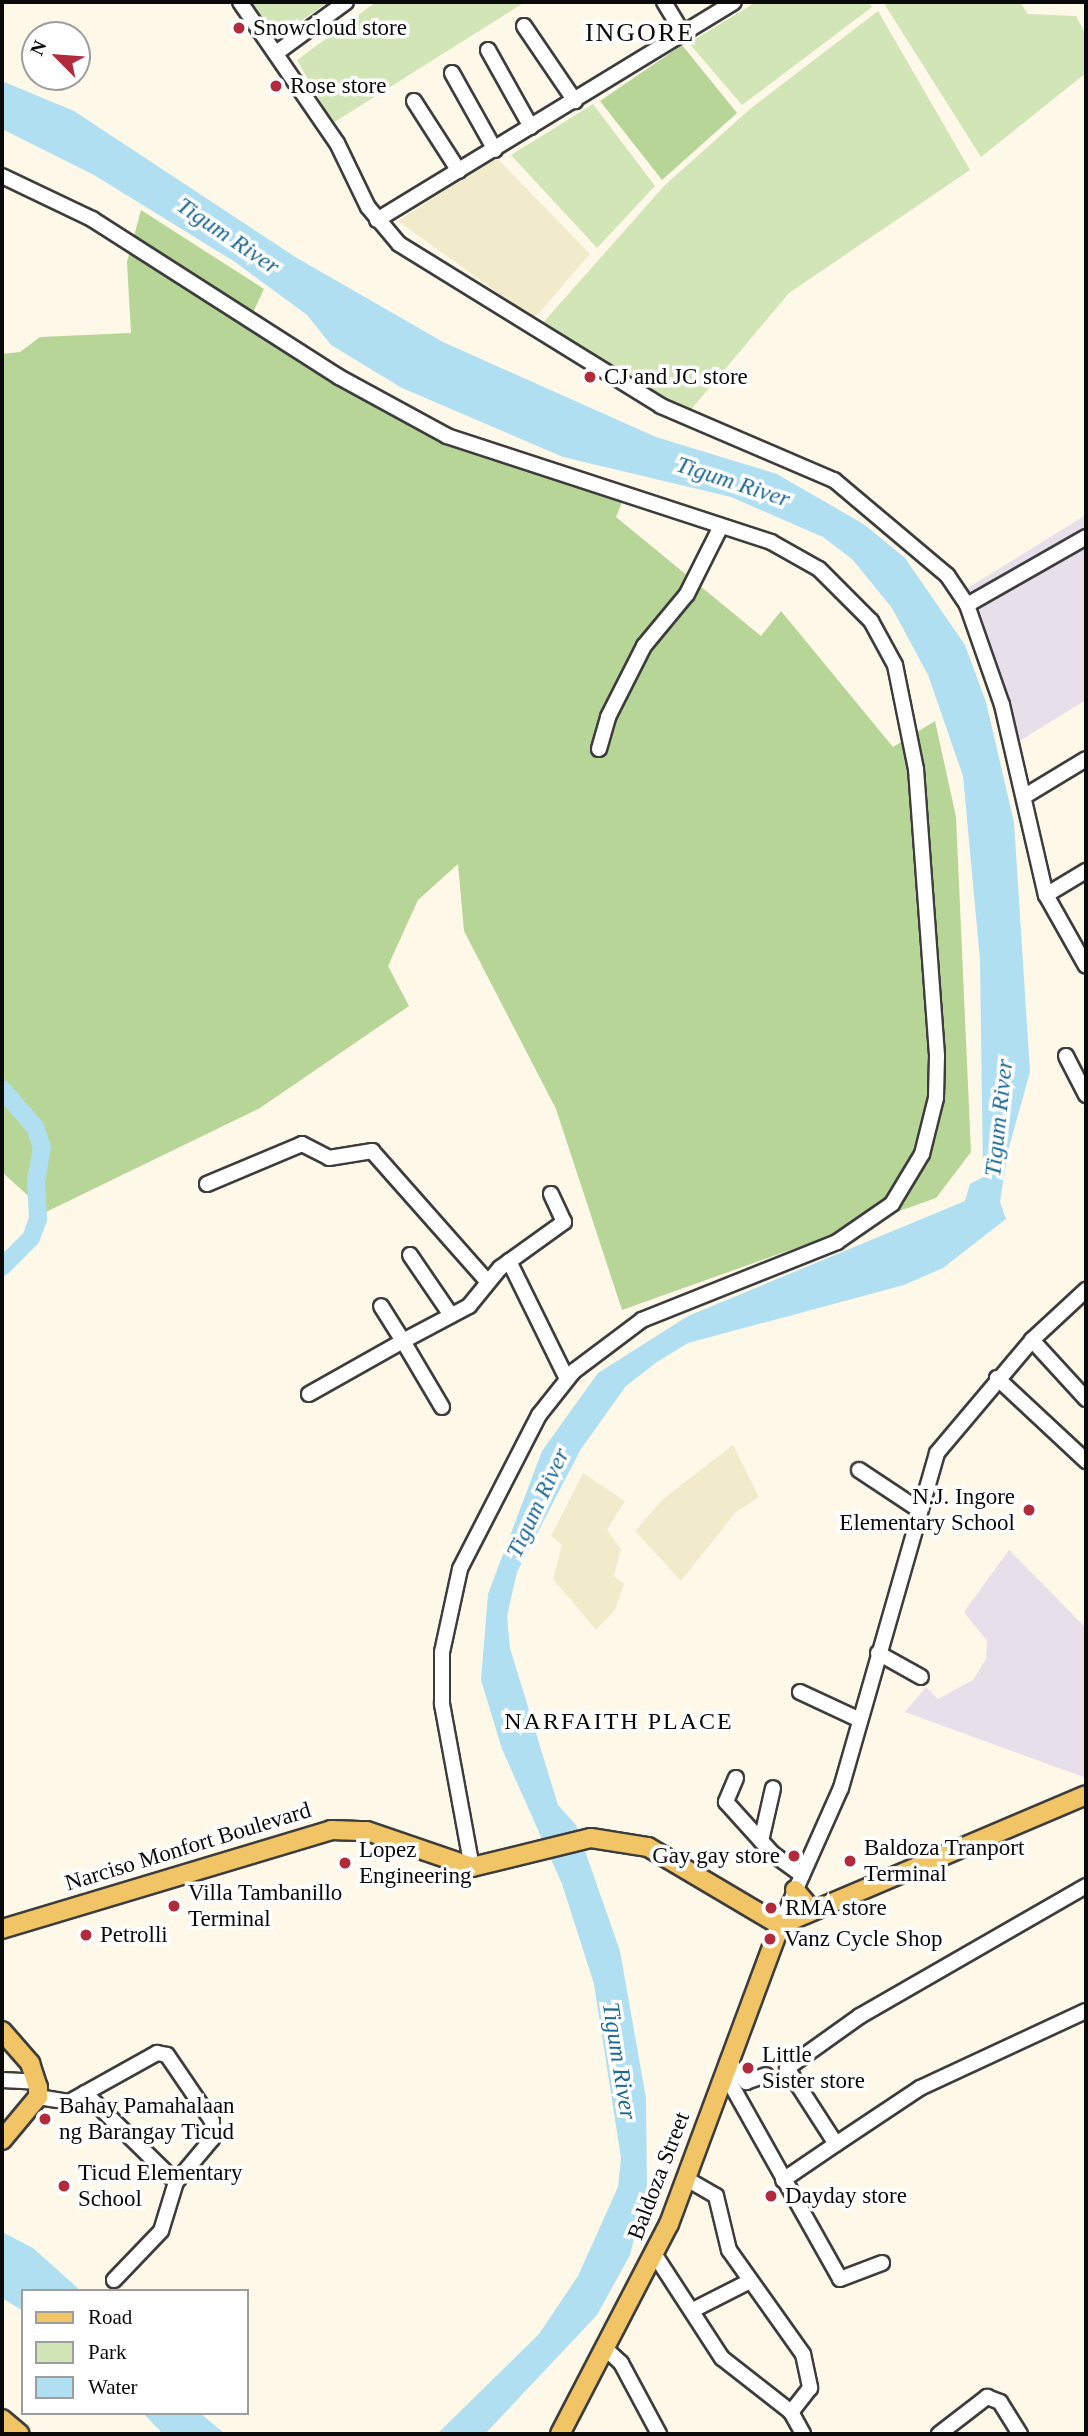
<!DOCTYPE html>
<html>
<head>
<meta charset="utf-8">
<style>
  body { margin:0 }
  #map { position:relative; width:1088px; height:2436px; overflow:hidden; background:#fef8e9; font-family:"Times New Roman",serif }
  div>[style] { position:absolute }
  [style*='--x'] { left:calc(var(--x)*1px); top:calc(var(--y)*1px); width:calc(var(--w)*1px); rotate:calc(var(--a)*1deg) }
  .industrial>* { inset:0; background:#e7dfe9 }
  .farmland>* { inset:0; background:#f2ebcb }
  .green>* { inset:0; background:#d2e5b6 }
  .forest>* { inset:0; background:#b7d596 }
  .water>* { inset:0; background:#b1dff2 }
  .river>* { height:18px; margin:-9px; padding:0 9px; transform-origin:9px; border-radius:9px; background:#b1dff2 }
  .roads { filter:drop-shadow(2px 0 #3d3d3d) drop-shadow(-2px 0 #3d3d3d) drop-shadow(0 2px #3d3d3d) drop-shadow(0 -2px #3d3d3d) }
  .minor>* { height:14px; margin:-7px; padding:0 7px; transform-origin:7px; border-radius:7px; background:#fff }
  .major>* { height:18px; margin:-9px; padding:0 9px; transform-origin:9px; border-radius:9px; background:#f1c466 }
  .dots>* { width:19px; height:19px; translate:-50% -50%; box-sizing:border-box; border:4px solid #fff; border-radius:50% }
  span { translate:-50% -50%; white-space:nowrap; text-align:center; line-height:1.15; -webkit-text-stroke:7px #fff; paint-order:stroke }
  .poi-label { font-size:23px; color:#0a0a0a }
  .left { translate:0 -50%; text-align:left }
  .right { translate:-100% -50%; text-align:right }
  .street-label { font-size:23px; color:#0a0a0a }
  .water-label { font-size:24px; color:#1c6994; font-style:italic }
  .neighbourhood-label { font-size:24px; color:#0a0a0a; letter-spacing:2px }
  .quarter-label { font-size:26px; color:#0a0a0a; letter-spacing:2px }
  .frame { position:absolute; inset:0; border:4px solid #0a0a0a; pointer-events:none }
  .legend { position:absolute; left:21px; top:2289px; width:228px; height:126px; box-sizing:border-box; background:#fff; border:2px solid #9d9d9d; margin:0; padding:9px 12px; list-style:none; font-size:21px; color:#0a0a0a }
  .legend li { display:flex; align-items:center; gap:14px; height:35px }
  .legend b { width:35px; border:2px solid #9d9d9d }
  .north { position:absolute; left:21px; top:21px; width:70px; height:70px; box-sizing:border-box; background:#fff; border:2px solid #9d9d9d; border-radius:50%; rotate:295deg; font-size:19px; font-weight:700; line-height:28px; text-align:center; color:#0a0a0a }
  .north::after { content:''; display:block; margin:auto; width:24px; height:32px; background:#b22b3c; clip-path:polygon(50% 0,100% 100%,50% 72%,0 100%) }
</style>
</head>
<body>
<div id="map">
  <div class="industrial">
    <i style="clip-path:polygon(1086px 515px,1086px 700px,1016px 743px,966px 589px)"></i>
    <i style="clip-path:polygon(1009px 1550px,1086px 1628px,1086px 1778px,905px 1712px,926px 1687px,938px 1699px,973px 1680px,986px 1659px,987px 1641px,964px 1612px)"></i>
  </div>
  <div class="farmland">
    <i style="clip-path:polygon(496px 157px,590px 254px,534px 319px,398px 221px)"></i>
    <i style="clip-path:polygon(733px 1445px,759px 1497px,736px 1512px,681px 1581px,635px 1531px,663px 1499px)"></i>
    <i style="clip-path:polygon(583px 1473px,625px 1501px,607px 1530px,621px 1549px,614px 1576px,624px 1584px,615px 1610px,596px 1630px,553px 1579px,562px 1545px,551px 1536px)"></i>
  </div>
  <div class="green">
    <i style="clip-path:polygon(251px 2px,328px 2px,278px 37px)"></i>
    <i style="clip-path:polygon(376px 2px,525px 2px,333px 123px,297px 60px)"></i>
    <i style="clip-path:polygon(756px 2px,869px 2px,872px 7px,742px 105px,689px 43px)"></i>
    <i style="clip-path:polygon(889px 2px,1020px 2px,1028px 14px,1076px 16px,1086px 35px,1086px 73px,981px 157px,885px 5px)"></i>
    <i style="clip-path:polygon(878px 11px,970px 170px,789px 293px,689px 412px,541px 325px,664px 186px,750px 109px)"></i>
    <i style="clip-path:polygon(593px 104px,655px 186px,597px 248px,511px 155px)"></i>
  </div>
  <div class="forest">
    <i style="clip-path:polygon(682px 45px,737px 113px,662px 180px,600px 101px)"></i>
    <i style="clip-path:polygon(141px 210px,264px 289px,247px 325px,396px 417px,623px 500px,616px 517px,761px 636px,781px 611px,893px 747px,935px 721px,956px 817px,971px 1152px,936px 1198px,622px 1310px,556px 1109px,464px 931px,458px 864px,418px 900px,388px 966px,409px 1006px,260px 1108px,46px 1212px,2px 1172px,2px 354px,20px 352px,40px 337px,131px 333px,127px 262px)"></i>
  </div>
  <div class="water">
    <i style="clip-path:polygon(2px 81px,74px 111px,297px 258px,443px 342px,656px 437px,777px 474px,865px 525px,905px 558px,965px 645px,986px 702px,1014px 822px,1030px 1072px,1008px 1151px,1000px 1202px,1006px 1219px,943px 1268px,904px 1285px,688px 1343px,657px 1362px,626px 1386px,581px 1449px,517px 1572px,507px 1616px,510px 1648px,558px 1805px,576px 1825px,620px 1951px,646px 2098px,647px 2186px,630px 2255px,597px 2315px,485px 2434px,437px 2434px,539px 2334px,578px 2276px,618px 2187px,621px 2158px,594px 1984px,562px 1884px,502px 1749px,481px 1680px,488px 1594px,542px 1451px,598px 1373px,688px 1316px,965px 1201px,970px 1184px,983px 1177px,980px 960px,963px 776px,928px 675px,892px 608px,852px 559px,823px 537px,731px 497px,563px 457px,402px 388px,331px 345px,307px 315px,235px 262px,94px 175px,2px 129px)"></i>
    <i style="clip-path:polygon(2px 2232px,33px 2248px,81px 2291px,23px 2291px,23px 2311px,2px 2298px)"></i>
    <i style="clip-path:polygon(143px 2413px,200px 2413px,225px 2434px,163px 2434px)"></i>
  </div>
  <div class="river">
    <i style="--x:2;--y:1089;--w:50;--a:49"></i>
    <i style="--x:35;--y:1127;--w:21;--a:71"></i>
    <i style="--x:42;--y:1147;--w:34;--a:100"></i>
    <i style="--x:36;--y:1180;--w:39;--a:87"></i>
    <i style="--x:38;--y:1219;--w:20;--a:110"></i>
    <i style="--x:31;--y:1238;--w:41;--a:135"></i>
  </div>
  <div class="roads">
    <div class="minor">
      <i style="--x:240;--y:2;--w:171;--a:55.5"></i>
      <i style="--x:337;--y:143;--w:71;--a:64.2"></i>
      <i style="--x:368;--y:207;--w:48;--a:50"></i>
      <i style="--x:399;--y:244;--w:308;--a:31.7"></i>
      <i style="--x:661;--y:406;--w:188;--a:23.2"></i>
      <i style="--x:834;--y:480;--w:148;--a:40.1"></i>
      <i style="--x:947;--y:575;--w:36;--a:56"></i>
      <i style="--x:967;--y:605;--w:106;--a:70.7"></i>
      <i style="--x:1002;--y:705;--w:195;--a:77"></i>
      <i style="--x:1046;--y:895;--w:81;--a:60.6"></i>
      <i style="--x:664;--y:2;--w:37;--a:59"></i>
      <i style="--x:524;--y:26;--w:91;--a:55.8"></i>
      <i style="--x:488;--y:50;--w:88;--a:60.8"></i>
      <i style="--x:279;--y:51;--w:83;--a:-36.2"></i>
      <i style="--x:452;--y:73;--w:88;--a:60.8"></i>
      <i style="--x:414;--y:101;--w:83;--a:57.3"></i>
      <i style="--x:2;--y:176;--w:100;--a:25.5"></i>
      <i style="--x:92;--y:219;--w:293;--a:32.6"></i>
      <i style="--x:339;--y:377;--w:123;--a:28.6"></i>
      <i style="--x:447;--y:436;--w:341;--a:18.1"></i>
      <i style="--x:771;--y:542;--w:55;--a:29.4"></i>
      <i style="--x:819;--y:569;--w:74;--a:45"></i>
      <i style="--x:871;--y:621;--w:50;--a:61.4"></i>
      <i style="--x:895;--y:665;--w:106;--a:78.6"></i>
      <i style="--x:916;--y:769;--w:288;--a:85.8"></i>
      <i style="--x:937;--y:1056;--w:42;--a:91.4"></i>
      <i style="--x:936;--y:1098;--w:58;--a:104"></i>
      <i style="--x:922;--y:1154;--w:58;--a:121"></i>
      <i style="--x:892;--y:1204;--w:67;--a:145.4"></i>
      <i style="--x:837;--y:1242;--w:210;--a:158.2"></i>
      <i style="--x:642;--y:1320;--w:85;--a:143.1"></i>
      <i style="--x:574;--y:1371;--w:56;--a:128.5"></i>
      <i style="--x:539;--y:1415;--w:173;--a:117.2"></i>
      <i style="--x:460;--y:1569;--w:85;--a:102.2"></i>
      <i style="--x:442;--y:1652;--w:52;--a:90"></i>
      <i style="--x:442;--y:1704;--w:166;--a:79.6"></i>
      <i style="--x:377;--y:220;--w:418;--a:-31.4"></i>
      <i style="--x:967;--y:605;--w:137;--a:-29.7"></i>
      <i style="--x:599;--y:749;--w:33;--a:-74"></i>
      <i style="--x:608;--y:717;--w:80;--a:-63.1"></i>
      <i style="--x:644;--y:646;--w:67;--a:-50.4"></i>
      <i style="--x:687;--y:594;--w:76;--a:-63.4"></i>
      <i style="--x:1025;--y:796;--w:71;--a:-31.2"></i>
      <i style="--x:1046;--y:895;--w:47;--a:-31"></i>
      <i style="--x:1066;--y:1056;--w:44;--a:62.9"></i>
      <i style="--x:207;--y:1184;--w:103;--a:-22.8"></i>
      <i style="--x:302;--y:1144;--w:30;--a:27"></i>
      <i style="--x:329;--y:1158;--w:44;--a:-9.2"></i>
      <i style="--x:372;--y:1151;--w:175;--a:48.5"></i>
      <i style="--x:410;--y:1255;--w:73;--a:55.7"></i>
      <i style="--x:509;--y:1261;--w:131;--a:63.8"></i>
      <i style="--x:1032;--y:1340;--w:80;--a:47.5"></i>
      <i style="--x:997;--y:1378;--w:122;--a:43"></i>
      <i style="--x:309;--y:1394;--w:108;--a:-29.4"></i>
      <i style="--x:403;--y:1341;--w:41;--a:-122.2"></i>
      <i style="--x:442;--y:1407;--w:77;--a:-120.6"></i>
      <i style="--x:403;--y:1341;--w:75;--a:-27.9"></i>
      <i style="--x:469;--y:1306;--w:49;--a:-50.8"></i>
      <i style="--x:500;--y:1268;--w:79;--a:-35.7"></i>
      <i style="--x:564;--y:1222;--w:31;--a:-115"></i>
      <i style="--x:859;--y:1470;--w:71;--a:33.5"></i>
      <i style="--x:878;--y:1653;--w:49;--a:29.2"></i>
      <i style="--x:800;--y:1692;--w:66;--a:25"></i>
      <i style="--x:736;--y:1778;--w:26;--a:113"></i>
      <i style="--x:726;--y:1802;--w:70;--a:47.9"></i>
      <i style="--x:773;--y:1854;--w:36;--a:36"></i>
      <i style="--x:761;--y:1841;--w:54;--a:-77.2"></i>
      <i style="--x:1086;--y:1886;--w:261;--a:150.1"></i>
      <i style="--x:860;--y:2016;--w:90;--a:144.5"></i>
      <i style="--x:787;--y:2068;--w:90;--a:57.2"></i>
      <i style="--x:836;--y:2144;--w:101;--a:-33.7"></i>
      <i style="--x:920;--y:2088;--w:183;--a:-24.9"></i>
      <i style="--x:780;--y:1925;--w:150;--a:-66"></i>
      <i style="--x:841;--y:1788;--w:348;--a:-74"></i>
      <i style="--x:937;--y:1453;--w:148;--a:-49.9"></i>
      <i style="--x:1032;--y:1340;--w:74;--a:-42.8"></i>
      <i style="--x:728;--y:2061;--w:28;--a:49"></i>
      <i style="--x:746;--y:2082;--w:21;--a:-19"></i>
      <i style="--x:724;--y:2072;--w:237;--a:60.7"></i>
      <i style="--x:840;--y:2279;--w:45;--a:-20.9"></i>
      <i style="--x:2;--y:2080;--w:35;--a:3"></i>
      <i style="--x:85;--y:2093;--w:127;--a:44.4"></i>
      <i style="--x:38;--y:2097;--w:31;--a:9"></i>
      <i style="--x:69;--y:2102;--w:101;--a:-29.1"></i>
      <i style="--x:157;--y:2053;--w:10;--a:11"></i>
      <i style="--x:167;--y:2055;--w:80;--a:55.7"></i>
      <i style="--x:212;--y:2121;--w:18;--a:90"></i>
      <i style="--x:212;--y:2139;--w:56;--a:129.9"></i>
      <i style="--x:176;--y:2182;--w:51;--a:107"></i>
      <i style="--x:161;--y:2231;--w:68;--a:133.8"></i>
      <i style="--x:685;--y:2178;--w:36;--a:30"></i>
      <i style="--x:716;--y:2196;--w:56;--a:76.5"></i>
      <i style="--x:729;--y:2250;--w:128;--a:54.6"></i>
      <i style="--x:803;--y:2354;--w:35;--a:78"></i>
      <i style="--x:810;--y:2388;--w:31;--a:128"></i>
      <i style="--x:783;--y:2180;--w:64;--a:-34.2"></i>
      <i style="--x:655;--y:2255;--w:123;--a:57"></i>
      <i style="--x:722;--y:2358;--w:88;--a:38"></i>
      <i style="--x:791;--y:2412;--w:25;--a:61"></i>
      <i style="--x:693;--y:2310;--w:64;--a:-27"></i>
      <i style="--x:607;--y:2350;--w:19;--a:43"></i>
      <i style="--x:621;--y:2363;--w:81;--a:61.8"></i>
      <i style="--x:939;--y:2434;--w:61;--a:-37.6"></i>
      <i style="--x:987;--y:2397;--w:14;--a:21"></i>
      <i style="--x:1000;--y:2402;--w:38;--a:58"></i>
    </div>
    <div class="major">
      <i style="--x:795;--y:1890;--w:26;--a:50"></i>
      <i style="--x:780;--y:1925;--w:332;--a:-23"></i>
      <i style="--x:2;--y:1929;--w:344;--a:-16.7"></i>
      <i style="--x:331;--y:1830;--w:36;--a:2"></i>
      <i style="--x:367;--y:1831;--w:111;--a:18.9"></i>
      <i style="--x:472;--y:1867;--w:122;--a:-13.7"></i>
      <i style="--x:591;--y:1838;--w:58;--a:9"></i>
      <i style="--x:648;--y:1847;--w:153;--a:30.6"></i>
      <i style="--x:2;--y:2031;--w:43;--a:48.8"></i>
      <i style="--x:30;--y:2063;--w:25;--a:72"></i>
      <i style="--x:38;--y:2087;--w:10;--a:90"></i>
      <i style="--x:38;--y:2097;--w:56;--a:129.9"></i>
      <i style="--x:2;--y:2419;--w:23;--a:40"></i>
      <i style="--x:560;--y:2434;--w:237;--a:-62.6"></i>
      <i style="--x:669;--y:2224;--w:319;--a:-69.6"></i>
    </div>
  </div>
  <div class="dots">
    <i style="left:239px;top:28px;background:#b22b3c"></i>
    <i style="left:276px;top:86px;background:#b22b3c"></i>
    <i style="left:590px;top:377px;background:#b22b3c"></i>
    <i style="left:1029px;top:1510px;background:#b22b3c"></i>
    <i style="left:794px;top:1856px;background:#b22b3c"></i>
    <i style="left:850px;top:1861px;background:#b22b3c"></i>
    <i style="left:345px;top:1863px;background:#b22b3c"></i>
    <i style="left:174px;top:1906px;background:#b22b3c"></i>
    <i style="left:771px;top:1908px;background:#b22b3c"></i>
    <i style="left:86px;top:1935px;background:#b22b3c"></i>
    <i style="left:770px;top:1939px;background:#b22b3c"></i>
    <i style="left:748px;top:2068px;background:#b22b3c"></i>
    <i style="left:45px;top:2119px;background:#b22b3c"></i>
    <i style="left:64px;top:2186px;background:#b22b3c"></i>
    <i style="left:771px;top:2196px;background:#b22b3c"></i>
  </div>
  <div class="poi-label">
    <span class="left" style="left:253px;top:28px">Snowcloud store</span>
    <span class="left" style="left:290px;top:86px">Rose store</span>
    <span class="left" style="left:604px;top:377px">CJ and JC store</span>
    <span class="right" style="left:1015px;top:1510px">N.J. Ingore<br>Elementary School</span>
    <span class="left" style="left:864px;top:1861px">Baldoza Tranport<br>Terminal</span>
    <span class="left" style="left:359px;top:1863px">Lopez<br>Engineering</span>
    <span class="right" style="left:780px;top:1856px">Gay gay store</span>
    <span class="left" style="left:188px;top:1906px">Villa Tambanillo<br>Terminal</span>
    <span class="left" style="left:785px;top:1908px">RMA store</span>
    <span class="left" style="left:100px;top:1935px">Petrolli</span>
    <span class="left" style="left:784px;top:1939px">Vanz Cycle Shop</span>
    <span class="left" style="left:762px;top:2068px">Little<br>Sister store</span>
    <span class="left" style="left:59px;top:2119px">Bahay Pamahalaan<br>ng Barangay Ticud</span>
    <span class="left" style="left:78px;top:2186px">Ticud Elementary<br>School</span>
    <span class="left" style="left:785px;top:2196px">Dayday store</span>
  </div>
  <div class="street-label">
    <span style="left:188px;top:1847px;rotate:-17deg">Narciso Monfort Boulevard</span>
    <span style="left:659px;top:2176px;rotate:-69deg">Baldoza Street</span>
  </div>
  <div class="water-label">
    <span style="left:228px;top:236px;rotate:34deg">Tigum River</span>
    <span style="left:733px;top:482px;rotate:18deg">Tigum River</span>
    <span style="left:999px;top:1118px;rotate:-84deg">Tigum River</span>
    <span style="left:538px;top:1503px;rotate:-65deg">Tigum River</span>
    <span style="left:619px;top:2061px;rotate:81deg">Tigum River</span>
  </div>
  <div class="neighbourhood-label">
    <span style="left:619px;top:1722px">NARFAITH PLACE</span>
  </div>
  <div class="quarter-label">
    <span style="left:640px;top:33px">INGORE</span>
  </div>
  <div class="frame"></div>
  <ul class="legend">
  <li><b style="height:9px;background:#f1c466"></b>Road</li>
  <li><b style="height:19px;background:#d2e5b6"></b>Park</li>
  <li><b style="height:19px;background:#b1dff2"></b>Water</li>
  </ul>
  <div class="north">N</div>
</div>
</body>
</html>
